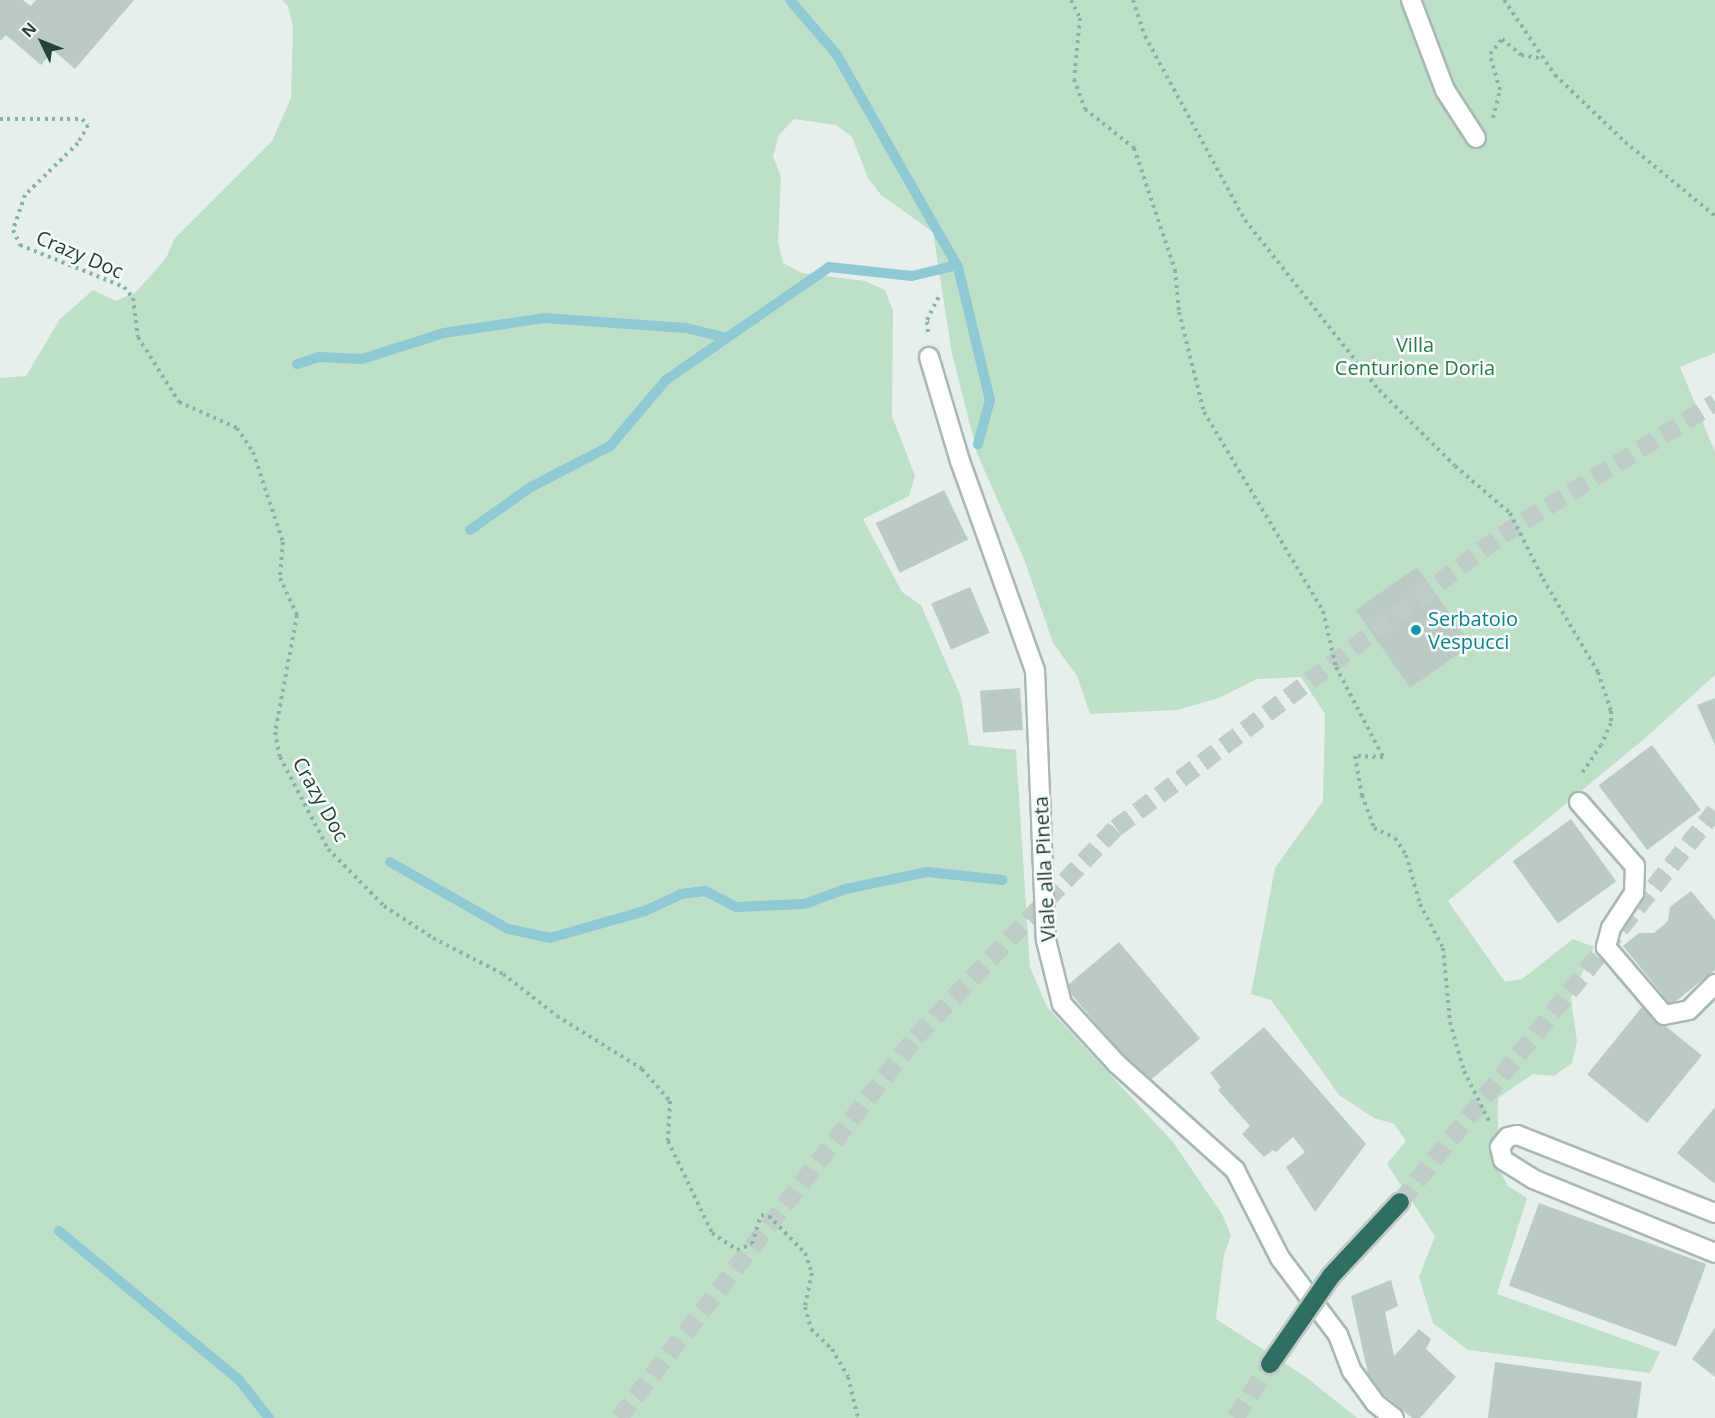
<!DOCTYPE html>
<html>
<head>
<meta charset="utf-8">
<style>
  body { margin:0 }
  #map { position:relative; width:1715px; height:1418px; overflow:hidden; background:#e6efeb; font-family:"Open Sans",sans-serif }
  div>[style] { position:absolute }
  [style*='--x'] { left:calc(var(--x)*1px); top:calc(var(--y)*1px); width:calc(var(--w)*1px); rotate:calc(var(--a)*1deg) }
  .green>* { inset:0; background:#bfe0c8 }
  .stream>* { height:10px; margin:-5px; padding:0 5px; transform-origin:5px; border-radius:5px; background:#8ec9d4 }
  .building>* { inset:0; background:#bbcac4; transform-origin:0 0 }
  .highway-tunnel>* { height:18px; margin-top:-9px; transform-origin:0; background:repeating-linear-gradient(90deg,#bfccc8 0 18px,transparent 0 27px) }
  .path>* { height:4px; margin-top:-2px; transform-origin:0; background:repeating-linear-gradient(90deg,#86b3a5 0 3px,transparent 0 7.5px) }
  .roads { filter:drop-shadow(2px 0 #a8b8b2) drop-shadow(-2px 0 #a8b8b2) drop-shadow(0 2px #a8b8b2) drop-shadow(0 -2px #a8b8b2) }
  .minor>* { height:18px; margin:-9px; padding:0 9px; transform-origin:9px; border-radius:9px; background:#fff }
  .bridges { filter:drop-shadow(2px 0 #c2cac8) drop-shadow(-2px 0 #c2cac8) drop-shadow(0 2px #c2cac8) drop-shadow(0 -2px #c2cac8) }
  .highway-bridge>* { height:18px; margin:-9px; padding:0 9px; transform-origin:9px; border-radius:9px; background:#2f6f62 }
  .dots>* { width:16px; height:16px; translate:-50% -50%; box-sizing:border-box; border:3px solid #f7fbf9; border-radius:50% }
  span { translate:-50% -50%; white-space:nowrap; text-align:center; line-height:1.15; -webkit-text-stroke:5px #f7fbf9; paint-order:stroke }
  .street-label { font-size:20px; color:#24423a }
  .park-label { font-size:20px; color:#2d7a4b }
  .culture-label { font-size:20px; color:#0d838f }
  .left { translate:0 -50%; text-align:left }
  .north { position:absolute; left:12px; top:12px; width:60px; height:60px; -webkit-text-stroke:4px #f7fbf9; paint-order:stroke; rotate:313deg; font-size:16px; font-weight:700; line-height:24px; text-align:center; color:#24423a }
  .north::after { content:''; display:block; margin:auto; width:21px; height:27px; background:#24423a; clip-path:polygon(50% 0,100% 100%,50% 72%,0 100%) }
</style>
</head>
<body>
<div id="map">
  <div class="green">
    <i style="clip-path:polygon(282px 0,1715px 0,1715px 353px,1680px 367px,1715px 452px,1715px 675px,1643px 740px,1448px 901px,1505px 982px,1522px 979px,1573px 939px,1594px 947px,1571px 998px,1577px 1042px,1572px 1063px,1554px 1076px,1533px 1074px,1498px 1098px,1498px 1168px,1508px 1186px,1527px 1198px,1497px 1294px,1660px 1352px,1650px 1373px,1468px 1350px,1433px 1323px,1419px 1277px,1435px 1236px,1387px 1164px,1406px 1141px,1394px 1124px,1374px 1118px,1339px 1095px,1271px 1000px,1251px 994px,1275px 868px,1323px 801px,1325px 714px,1301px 677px,1257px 679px,1219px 698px,1177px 710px,1090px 714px,1077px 676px,1053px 643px,1024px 559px,978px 456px,952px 354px,933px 232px,881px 195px,868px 178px,852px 137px,836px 125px,794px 119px,779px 135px,773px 156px,781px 177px,778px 242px,783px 263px,802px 273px,865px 281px,885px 290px,893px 311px,892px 416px,915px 476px,909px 496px,863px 519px,902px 592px,921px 605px,961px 697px,969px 745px,1016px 750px,1030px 967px,1047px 1007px,1173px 1142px,1222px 1214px,1231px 1235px,1224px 1255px,1216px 1319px,1306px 1377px,1357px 1418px,0 1418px,0 378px,26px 376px,60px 319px,93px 290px,116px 301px,136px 292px,166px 258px,175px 238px,272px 141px,291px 98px,293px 27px,288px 6px)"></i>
  </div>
  <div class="stream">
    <i style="--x:790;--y:0;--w:72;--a:49.5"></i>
    <i style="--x:837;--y:55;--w:244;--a:60.3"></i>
    <i style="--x:958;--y:267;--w:137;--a:76.5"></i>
    <i style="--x:990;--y:400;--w:46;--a:105.3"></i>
    <i style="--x:297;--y:364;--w:23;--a:-18"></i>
    <i style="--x:319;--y:357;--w:43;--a:2.7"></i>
    <i style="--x:362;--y:359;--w:86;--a:-17.6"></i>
    <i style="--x:444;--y:333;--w:101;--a:-8.5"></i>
    <i style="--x:544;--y:318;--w:142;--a:4"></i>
    <i style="--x:686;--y:328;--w:42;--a:13.7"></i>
    <i style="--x:470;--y:530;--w:75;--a:-35.2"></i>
    <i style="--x:531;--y:487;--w:89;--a:-27.4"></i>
    <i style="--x:610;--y:446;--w:87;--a:-49.7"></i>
    <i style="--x:666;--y:380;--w:198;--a:-34.7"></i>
    <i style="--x:829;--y:267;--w:83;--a:6.2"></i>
    <i style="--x:912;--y:276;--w:46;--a:-13.7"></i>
    <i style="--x:390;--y:862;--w:136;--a:29.6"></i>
    <i style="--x:508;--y:929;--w:43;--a:12.1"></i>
    <i style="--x:550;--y:938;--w:99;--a:-15.9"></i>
    <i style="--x:645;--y:911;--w:40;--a:-25"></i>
    <i style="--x:681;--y:894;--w:24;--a:-7"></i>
    <i style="--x:705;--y:891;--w:36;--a:27"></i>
    <i style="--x:737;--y:907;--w:67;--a:-2.6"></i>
    <i style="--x:804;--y:904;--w:45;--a:-19.7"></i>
    <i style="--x:846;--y:889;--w:83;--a:-11.9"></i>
    <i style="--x:927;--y:872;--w:76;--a:6"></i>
    <i style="--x:59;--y:1231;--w:235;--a:39.6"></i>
    <i style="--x:240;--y:1381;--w:47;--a:51.9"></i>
  </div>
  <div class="building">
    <i style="clip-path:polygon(0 0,23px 0,31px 6px,36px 0,134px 0,75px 69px,53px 50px,41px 65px,6px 35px,0 41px)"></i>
    <i style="left:944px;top:490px;width:55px;height:76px;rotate:64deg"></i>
    <i style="left:1417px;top:567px;width:95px;height:75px;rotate:55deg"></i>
    <i style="left:970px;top:587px;width:50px;height:42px;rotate:67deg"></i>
    <i style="left:1020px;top:688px;width:42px;height:40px;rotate:86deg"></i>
    <i style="clip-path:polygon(1715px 698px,1715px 745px,1697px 705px)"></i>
    <i style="left:1652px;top:745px;width:81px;height:67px;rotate:53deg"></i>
    <i style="left:1571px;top:819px;width:77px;height:72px;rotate:54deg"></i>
    <i style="clip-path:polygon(1691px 891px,1715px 920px,1715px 970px,1671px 1005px,1623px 946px,1639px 933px,1654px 933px,1668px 921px,1670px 907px)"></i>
    <i style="left:1119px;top:942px;width:126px;height:70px;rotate:50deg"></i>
    <i style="left:1642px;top:1007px;width:77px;height:87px;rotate:39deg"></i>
    <i style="clip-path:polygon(1264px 1027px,1366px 1144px,1315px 1212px,1286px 1167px,1305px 1152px,1293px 1137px,1276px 1152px,1273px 1150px,1264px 1157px,1242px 1134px,1250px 1126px,1218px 1090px,1221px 1087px,1210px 1073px)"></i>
    <i style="clip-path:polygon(1715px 1107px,1715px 1184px,1677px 1153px)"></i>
    <i style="left:1539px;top:1203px;width:178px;height:88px;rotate:20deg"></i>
    <i style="clip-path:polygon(1391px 1280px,1398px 1306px,1385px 1312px,1394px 1356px,1419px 1329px,1431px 1339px,1426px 1349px,1456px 1377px,1420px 1418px,1412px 1418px,1370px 1383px,1351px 1296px)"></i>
    <i style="clip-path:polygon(1715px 1328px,1715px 1377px,1692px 1359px)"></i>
    <i style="clip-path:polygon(1495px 1362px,1642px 1382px,1637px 1418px,1488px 1418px)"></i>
  </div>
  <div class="highway-tunnel">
    <i style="--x:1400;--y:1202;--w:502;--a:-51.14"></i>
    <i style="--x:619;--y:1418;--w:483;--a:-52.1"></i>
    <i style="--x:916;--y:1037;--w:289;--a:-46.3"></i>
    <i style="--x:1116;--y:828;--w:485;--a:-37.2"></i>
    <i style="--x:1502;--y:535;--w:251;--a:-31.8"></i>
    <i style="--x:1235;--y:1418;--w:64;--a:-57.1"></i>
  </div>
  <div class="path">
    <i style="--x:1071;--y:0;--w:20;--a:63"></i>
    <i style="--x:1080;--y:18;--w:61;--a:95.6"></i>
    <i style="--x:1074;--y:79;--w:32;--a:70"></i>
    <i style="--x:1085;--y:109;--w:63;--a:38.5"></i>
    <i style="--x:1134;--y:148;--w:129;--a:71.4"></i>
    <i style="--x:1175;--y:270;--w:42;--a:84.6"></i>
    <i style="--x:1179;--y:312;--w:103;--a:76"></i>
    <i style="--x:1204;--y:412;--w:232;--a:59.1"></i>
    <i style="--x:1323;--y:611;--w:57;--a:76.9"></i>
    <i style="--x:1336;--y:667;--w:102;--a:62.4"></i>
    <i style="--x:1383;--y:757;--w:28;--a:-178"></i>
    <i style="--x:1355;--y:756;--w:40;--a:80"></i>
    <i style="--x:1362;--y:795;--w:35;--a:70"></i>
    <i style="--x:1374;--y:828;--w:23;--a:25"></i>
    <i style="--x:1395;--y:838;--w:20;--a:57"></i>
    <i style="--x:1406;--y:855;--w:51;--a:74.1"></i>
    <i style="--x:1420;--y:904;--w:50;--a:62.4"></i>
    <i style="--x:1443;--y:948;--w:74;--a:84.6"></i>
    <i style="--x:1450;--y:1022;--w:51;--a:74.1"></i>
    <i style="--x:1464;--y:1071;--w:56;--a:63.4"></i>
    <i style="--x:1133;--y:0;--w:38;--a:72"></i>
    <i style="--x:1145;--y:36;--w:209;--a:61.5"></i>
    <i style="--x:1245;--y:220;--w:216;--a:51.8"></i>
    <i style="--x:1379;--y:390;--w:107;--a:45"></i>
    <i style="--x:1455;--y:466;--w:72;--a:40.5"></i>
    <i style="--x:1510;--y:513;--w:74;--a:63.4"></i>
    <i style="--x:1543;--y:579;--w:108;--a:59.4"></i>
    <i style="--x:1598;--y:672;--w:41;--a:71.6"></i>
    <i style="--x:1611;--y:711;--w:12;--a:90"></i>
    <i style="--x:1611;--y:723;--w:24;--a:114"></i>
    <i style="--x:1601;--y:745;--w:37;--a:124"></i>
    <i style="--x:1504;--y:0;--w:91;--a:55.8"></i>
    <i style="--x:1555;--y:75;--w:97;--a:43.7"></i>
    <i style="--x:1625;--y:142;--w:117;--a:39.4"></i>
    <i style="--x:1493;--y:118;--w:29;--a:-76"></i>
    <i style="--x:1500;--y:90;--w:37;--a:-106"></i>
    <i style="--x:1490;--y:54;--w:19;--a:-51"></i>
    <i style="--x:1502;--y:39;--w:25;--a:40"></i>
    <i style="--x:1521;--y:55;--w:22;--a:10"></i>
    <i style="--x:0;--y:119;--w:82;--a:0"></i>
    <i style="--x:82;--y:119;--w:8;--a:45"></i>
    <i style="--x:88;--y:125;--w:21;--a:119"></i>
    <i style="--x:78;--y:143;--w:74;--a:135.5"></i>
    <i style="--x:25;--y:195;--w:37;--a:109"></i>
    <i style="--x:13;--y:230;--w:17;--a:65"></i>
    <i style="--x:20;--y:245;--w:112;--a:22"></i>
    <i style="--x:124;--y:287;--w:14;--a:51"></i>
    <i style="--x:133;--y:298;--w:39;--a:83"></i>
    <i style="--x:138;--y:337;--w:77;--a:57.8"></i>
    <i style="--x:179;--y:402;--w:64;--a:24.1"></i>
    <i style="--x:237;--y:428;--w:29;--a:56"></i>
    <i style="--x:253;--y:452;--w:95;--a:71.6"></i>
    <i style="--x:283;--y:542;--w:36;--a:95"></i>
    <i style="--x:280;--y:578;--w:41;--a:65.3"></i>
    <i style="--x:297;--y:615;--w:119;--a:100.6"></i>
    <i style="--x:275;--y:732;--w:25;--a:79"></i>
    <i style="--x:280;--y:757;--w:104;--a:62.4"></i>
    <i style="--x:328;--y:849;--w:80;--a:45.5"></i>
    <i style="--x:384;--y:906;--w:59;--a:33.1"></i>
    <i style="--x:433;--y:938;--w:79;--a:27.2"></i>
    <i style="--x:503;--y:974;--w:68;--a:37.9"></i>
    <i style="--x:557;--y:1016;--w:100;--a:31.9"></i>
    <i style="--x:642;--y:1069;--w:43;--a:48.8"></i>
    <i style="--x:670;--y:1101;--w:40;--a:92.9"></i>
    <i style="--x:668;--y:1141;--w:102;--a:64.4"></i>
    <i style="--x:712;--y:1233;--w:30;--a:34"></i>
    <i style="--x:737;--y:1250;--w:16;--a:-22"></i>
    <i style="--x:752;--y:1244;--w:30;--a:-73"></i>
    <i style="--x:761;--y:1215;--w:8;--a:7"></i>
    <i style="--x:769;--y:1216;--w:52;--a:45.8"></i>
    <i style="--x:805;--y:1253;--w:21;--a:71"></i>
    <i style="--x:812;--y:1273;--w:35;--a:102"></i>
    <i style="--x:805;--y:1307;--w:23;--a:75"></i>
    <i style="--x:811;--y:1329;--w:29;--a:44"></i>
    <i style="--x:832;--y:1349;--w:32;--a:60"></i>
    <i style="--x:848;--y:1377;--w:42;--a:76.3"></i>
    <i style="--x:928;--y:332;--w:12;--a:-95"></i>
    <i style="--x:927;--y:320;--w:28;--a:-63"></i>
  </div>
  <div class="roads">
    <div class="minor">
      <i style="--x:1411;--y:0;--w:96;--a:69.3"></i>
      <i style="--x:1445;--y:90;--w:57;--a:57.1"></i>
      <i style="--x:929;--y:357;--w:109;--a:73.4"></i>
      <i style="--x:960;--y:461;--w:222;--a:70.3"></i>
      <i style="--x:1035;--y:670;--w:270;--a:87.7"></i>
      <i style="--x:1046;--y:940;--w:66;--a:76"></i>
      <i style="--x:1062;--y:1004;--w:81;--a:47.5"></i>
      <i style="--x:1117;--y:1064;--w:159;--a:41.9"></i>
      <i style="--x:1235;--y:1170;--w:99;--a:62.9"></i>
      <i style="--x:1280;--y:1258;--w:96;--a:53"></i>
      <i style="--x:1338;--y:1335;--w:39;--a:69"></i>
      <i style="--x:1352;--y:1371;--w:39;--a:54"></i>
      <i style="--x:1375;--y:1403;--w:24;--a:38"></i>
      <i style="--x:1579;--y:802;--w:85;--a:48.8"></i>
      <i style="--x:1635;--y:866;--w:27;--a:92"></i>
      <i style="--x:1634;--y:893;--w:42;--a:123.3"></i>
      <i style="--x:1611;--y:928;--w:20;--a:105"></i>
      <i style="--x:1606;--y:947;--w:89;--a:49.5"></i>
      <i style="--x:1664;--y:1015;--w:25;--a:-11"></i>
      <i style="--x:1689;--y:1010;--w:37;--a:-45"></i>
      <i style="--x:1715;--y:1213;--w:213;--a:-158.5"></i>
      <i style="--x:1517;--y:1135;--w:9;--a:167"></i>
      <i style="--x:1508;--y:1137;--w:13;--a:129"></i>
      <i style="--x:1500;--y:1147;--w:13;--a:77"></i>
      <i style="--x:1503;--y:1160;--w:36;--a:32"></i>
      <i style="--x:1533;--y:1179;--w:196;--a:22.1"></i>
    </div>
  </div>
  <div class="bridges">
    <div class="highway-bridge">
      <i style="--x:1270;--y:1364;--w:107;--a:-55.3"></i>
      <i style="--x:1331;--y:1276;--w:101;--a:-47"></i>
    </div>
  </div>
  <div class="dots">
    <i style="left:1416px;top:630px;background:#0f9aa8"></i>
  </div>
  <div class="street-label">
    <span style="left:80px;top:254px;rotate:23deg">Crazy Doc</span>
    <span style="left:321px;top:799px;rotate:61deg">Crazy Doc</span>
    <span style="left:1044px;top:869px;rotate:-93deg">Viale alla Pineta</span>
  </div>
  <div class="park-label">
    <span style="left:1415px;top:356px">Villa<br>Centurione Doria</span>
  </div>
  <div class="culture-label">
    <span class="left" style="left:1428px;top:630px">Serbatoio<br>Vespucci</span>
  </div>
  <div class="north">N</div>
</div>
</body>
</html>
